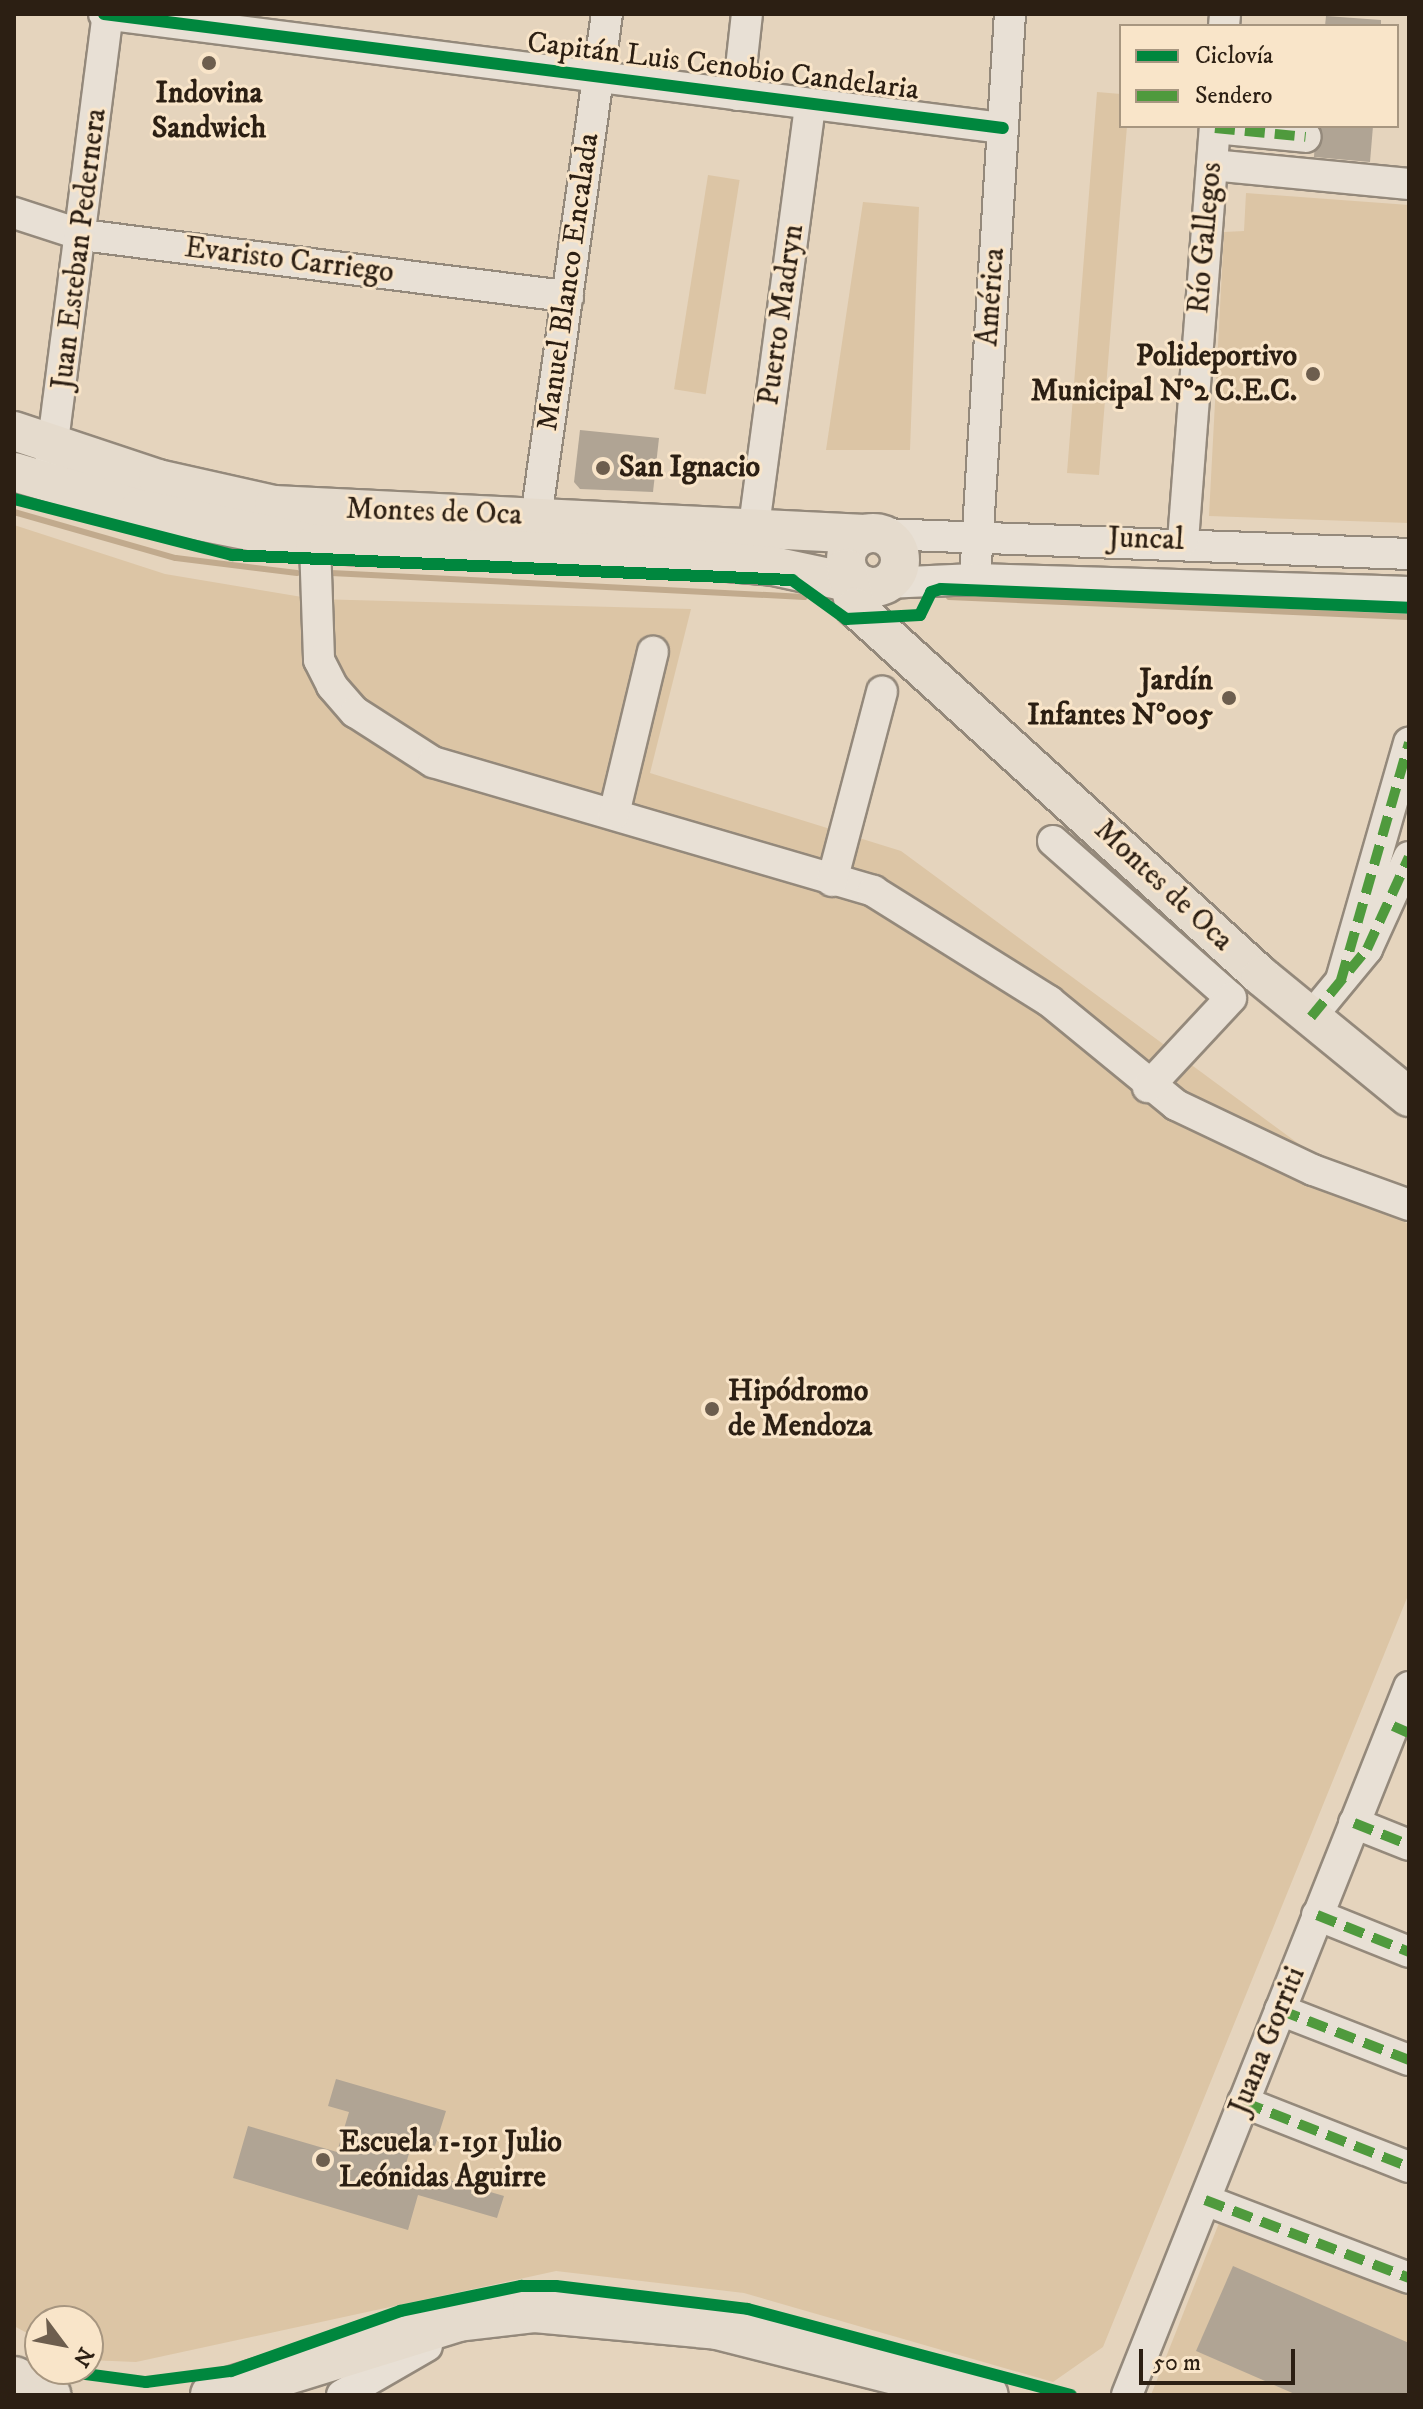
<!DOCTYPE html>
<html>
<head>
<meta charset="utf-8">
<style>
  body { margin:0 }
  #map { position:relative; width:1423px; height:2409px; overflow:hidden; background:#e5d4bd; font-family:"IM FELL DW Pica",serif }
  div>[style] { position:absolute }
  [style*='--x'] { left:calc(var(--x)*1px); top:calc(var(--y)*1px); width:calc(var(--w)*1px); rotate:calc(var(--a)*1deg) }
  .green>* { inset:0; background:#dcc5a5; transform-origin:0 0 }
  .stream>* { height:6px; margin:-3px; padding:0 3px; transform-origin:3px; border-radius:3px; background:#c1aa8d }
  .building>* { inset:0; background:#b0a494 }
  .roads { filter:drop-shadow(2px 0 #94897b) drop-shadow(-2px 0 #94897b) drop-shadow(0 2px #94897b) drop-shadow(0 -2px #94897b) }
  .minor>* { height:30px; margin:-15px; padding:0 15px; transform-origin:15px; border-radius:15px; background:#e8e0d5 }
  .major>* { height:38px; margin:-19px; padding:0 19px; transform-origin:19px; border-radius:19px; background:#e5dbcd }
  .major>.ring { margin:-19px; padding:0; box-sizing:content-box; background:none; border:38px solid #e5dbcd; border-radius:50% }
  .highway>* { height:44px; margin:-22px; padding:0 22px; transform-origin:22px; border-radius:22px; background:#e5dbcd }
  .quiet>* { height:10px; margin-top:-5px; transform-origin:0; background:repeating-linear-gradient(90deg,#4f9a3d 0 20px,transparent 0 30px) }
  .cycleway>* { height:12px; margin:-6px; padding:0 6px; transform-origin:6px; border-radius:6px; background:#00873e }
  .dots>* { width:22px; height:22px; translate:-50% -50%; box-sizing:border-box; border:4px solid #f9e5c9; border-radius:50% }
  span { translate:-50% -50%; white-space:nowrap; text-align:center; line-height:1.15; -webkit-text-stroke:6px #f9e5c9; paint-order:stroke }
  .street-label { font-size:30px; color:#2c1f13 }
  .poi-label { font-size:30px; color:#2c1f13; font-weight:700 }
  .right { translate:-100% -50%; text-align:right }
  .left { translate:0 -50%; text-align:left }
  .frame { position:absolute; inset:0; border:16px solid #2c1f13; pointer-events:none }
  .legend { position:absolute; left:1119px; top:24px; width:280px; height:104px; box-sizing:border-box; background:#f9e5c9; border:2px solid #a79680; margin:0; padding:10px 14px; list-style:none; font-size:24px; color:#2c1f13 }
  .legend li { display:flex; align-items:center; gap:16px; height:40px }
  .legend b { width:40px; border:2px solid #a79680 }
  .north { position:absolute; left:24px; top:2305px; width:80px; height:80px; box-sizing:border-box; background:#f9e5c9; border:2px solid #a79680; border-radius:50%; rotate:122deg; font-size:22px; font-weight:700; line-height:32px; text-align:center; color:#2c1f13 }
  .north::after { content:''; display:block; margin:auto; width:28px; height:36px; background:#6d5e4e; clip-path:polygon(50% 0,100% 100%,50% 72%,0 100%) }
  .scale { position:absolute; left:1139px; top:2349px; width:156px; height:36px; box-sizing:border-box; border:4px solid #2c1f13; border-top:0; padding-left:10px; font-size:24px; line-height:28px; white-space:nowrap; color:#2c1f13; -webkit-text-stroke:6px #f9e5c9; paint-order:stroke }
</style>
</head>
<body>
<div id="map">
  <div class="green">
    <i style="clip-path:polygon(1097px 92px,1121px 94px,1121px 126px,1127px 126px,1099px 475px,1067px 473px)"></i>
    <i style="left:708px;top:175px;width:32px;height:217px;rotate:9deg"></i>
    <i style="clip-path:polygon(1246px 193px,1409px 205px,1409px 523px,1209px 516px,1224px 232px,1244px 231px)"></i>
    <i style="clip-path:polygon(863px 202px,919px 207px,910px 450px,826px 450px)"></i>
    <i style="clip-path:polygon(14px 525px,165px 574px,314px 599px,691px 609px,650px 773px,901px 851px,1409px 1225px,1409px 1593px,1103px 2347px,1053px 2382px,744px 2293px,556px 2271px,136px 2362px,88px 2360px,88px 2321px,40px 2321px,40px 2340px,14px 2326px)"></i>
    <i style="clip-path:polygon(1221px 2218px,1409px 2291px,1409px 2395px,1151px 2395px)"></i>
  </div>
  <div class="stream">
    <i style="--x:14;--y:512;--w:168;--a:15.9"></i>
    <i style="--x:176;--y:558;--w:122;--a:7.1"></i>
    <i style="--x:331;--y:573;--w:474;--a:2.9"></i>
    <i style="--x:949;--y:597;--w:459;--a:2.5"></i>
  </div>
  <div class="building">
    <i style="clip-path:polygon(1326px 16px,1381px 20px,1381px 26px,1325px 26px)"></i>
    <i style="clip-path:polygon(1316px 126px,1373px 126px,1370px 162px,1314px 157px)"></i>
    <i style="clip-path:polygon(580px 430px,659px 438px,653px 492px,580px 489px,574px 482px)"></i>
    <i style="clip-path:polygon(336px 2079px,446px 2111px,435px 2146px,413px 2140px,405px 2167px,504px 2196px,497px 2218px,418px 2195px,408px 2230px,233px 2178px,248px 2126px,337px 2152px,349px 2112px,328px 2106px)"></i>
    <i style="clip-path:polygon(1233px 2266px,1409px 2343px,1409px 2395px,1297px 2395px,1196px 2351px)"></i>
  </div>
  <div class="roads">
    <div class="minor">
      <i style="--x:104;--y:14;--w:906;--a:7.23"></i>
      <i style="--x:1224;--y:26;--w:12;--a:-85"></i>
      <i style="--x:738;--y:95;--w:81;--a:-83.7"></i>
      <i style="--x:1215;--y:128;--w:91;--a:5.6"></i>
      <i style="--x:1212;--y:165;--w:198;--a:5.5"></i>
      <i style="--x:14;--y:213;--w:71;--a:17.9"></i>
      <i style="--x:82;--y:235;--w:490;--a:7.2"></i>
      <i style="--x:50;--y:465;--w:455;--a:-82.7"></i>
      <i style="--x:754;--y:526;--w:425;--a:-82.4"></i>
      <i style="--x:882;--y:534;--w:527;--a:2.17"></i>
      <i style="--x:533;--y:539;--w:530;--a:-81.98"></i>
      <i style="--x:1183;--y:541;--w:416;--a:-85.6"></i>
      <i style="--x:315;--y:544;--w:116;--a:88"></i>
      <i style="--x:319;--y:660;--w:29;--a:63"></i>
      <i style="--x:332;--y:686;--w:35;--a:49"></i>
      <i style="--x:355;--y:712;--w:93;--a:32.7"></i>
      <i style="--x:433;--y:762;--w:459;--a:16.3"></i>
      <i style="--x:873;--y:891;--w:208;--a:32"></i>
      <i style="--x:1049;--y:1001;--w:164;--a:39.3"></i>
      <i style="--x:1176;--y:1105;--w:152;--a:25.4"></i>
      <i style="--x:1313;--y:1170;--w:102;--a:20"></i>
      <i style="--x:975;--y:579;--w:566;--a:-86.46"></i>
      <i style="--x:886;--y:583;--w:89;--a:-2.6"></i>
      <i style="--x:975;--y:579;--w:434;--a:1.7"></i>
      <i style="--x:614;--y:814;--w:167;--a:-76.5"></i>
      <i style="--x:1053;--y:841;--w:237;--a:41.4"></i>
      <i style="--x:1231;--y:998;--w:122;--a:133"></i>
      <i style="--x:832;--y:881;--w:196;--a:-75.2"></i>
      <i style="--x:1341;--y:980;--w:247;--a:-74"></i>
      <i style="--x:1311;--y:1017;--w:88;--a:-50.5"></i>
      <i style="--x:1367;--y:949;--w:101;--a:-65.5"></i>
      <i style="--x:1354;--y:1823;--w:59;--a:21.8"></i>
      <i style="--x:1317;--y:1915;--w:99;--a:21.9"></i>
      <i style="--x:1280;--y:2010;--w:138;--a:21.2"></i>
      <i style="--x:1243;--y:2102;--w:178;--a:21.4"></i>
      <i style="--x:1205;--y:2200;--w:218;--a:20.9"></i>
      <i style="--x:342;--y:2395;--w:98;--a:-30"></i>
      <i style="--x:1127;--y:2395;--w:762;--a:-68.28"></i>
    </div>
    <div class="major">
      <i style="--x:14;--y:431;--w:152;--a:18.4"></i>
      <i style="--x:158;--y:479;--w:119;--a:12.6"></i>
      <i style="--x:274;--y:505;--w:592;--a:2.81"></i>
      <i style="--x:14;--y:472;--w:130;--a:16.5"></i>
      <i style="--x:139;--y:509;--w:179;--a:11.2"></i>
      <i style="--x:315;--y:544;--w:330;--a:1.9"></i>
      <i style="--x:645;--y:555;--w:128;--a:4.9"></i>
      <i style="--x:773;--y:566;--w:95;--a:12.1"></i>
      <i class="ring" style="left:846px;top:533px;width:16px;height:16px"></i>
      <i style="--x:846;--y:568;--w:40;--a:77"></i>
      <i style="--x:855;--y:607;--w:549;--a:42.27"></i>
      <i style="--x:1261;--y:976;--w:191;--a:39.3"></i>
    </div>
    <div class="highway">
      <i style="--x:14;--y:2379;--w:38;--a:25"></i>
      <i style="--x:213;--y:2395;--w:257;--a:-17.2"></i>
      <i style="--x:458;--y:2319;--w:78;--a:-6.7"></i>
      <i style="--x:535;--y:2310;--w:183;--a:5.3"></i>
      <i style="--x:717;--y:2327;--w:277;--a:14.2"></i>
    </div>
  </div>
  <div class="quiet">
    <i style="--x:1215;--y:128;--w:91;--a:5.6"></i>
    <i style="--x:1341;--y:980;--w:247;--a:-74"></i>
    <i style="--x:1311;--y:1017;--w:88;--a:-50.5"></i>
    <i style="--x:1367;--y:949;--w:101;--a:-65.5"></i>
    <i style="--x:1393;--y:1726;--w:17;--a:24"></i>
    <i style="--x:1354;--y:1823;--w:59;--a:21.8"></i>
    <i style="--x:1317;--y:1915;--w:99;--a:21.9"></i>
    <i style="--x:1280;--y:2010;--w:138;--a:21.2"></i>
    <i style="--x:1243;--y:2102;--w:178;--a:21.4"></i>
    <i style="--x:1205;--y:2200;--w:218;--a:20.9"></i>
  </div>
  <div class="cycleway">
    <i style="--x:104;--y:14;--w:906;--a:7.23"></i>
    <i style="--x:14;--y:499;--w:225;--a:14.4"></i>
    <i style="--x:232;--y:555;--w:561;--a:2.56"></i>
    <i style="--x:792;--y:580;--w:67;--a:35.8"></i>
    <i style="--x:846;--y:619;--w:74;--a:-3.1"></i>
    <i style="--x:920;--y:615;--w:25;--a:-64"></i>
    <i style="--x:931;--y:592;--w:10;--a:-17"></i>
    <i style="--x:941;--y:589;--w:468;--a:2.3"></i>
    <i style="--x:48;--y:2369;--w:99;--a:7.6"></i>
    <i style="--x:146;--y:2382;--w:86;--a:-7.4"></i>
    <i style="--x:231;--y:2371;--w:179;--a:-19.5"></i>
    <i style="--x:400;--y:2311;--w:124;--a:-11.7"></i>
    <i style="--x:521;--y:2286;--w:35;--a:0"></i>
    <i style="--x:556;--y:2286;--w:193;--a:6.8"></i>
    <i style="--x:748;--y:2309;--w:334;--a:14.9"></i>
  </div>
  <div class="dots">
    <i style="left:209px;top:63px;background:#6d5e4e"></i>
    <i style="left:1313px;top:374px;background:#6d5e4e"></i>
    <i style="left:603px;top:468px;background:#6d5e4e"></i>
    <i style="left:1229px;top:698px;background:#6d5e4e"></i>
    <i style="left:712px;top:1409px;background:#6d5e4e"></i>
    <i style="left:323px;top:2160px;background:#6d5e4e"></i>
  </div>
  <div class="street-label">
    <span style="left:723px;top:67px;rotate:7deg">Capitán Luis Cenobio Candelaria</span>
    <span style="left:1206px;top:238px;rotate:-85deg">Río Gallegos</span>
    <span style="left:80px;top:249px;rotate:-83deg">Juan Esteban Pedernera</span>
    <span style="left:289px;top:261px;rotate:7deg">Evaristo Carriego</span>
    <span style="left:569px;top:282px;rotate:-82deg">Manuel Blanco Encalada</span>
    <span style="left:992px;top:297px;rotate:-86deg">América</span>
    <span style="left:782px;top:315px;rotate:-82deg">Puerto Madryn</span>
    <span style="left:434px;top:513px;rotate:2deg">Montes de Oca</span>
    <span style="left:1146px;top:540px;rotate:2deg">Juncal</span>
    <span style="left:1163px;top:886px;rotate:43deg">Montes de Oca</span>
    <span style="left:1268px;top:2041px;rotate:-68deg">Juana Gorriti</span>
  </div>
  <div class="poi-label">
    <span style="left:209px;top:111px">Indovina<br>Sandwich</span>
    <span class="right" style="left:1297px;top:374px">Polideportivo<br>Municipal N°2 C.E.C.</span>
    <span class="left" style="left:619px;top:468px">San Ignacio</span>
    <span class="right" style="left:1213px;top:698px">Jardín<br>Infantes N°005</span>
    <span class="left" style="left:728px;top:1409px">Hipódromo<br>de Mendoza</span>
    <span class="left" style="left:339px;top:2160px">Escuela 1-191 Julio<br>Leónidas Aguirre</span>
  </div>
  <div class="frame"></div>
  <ul class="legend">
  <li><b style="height:10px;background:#00873e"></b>Ciclovía</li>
  <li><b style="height:10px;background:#4f9a3d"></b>Sendero</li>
  </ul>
  <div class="north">N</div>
  <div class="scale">50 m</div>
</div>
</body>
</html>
